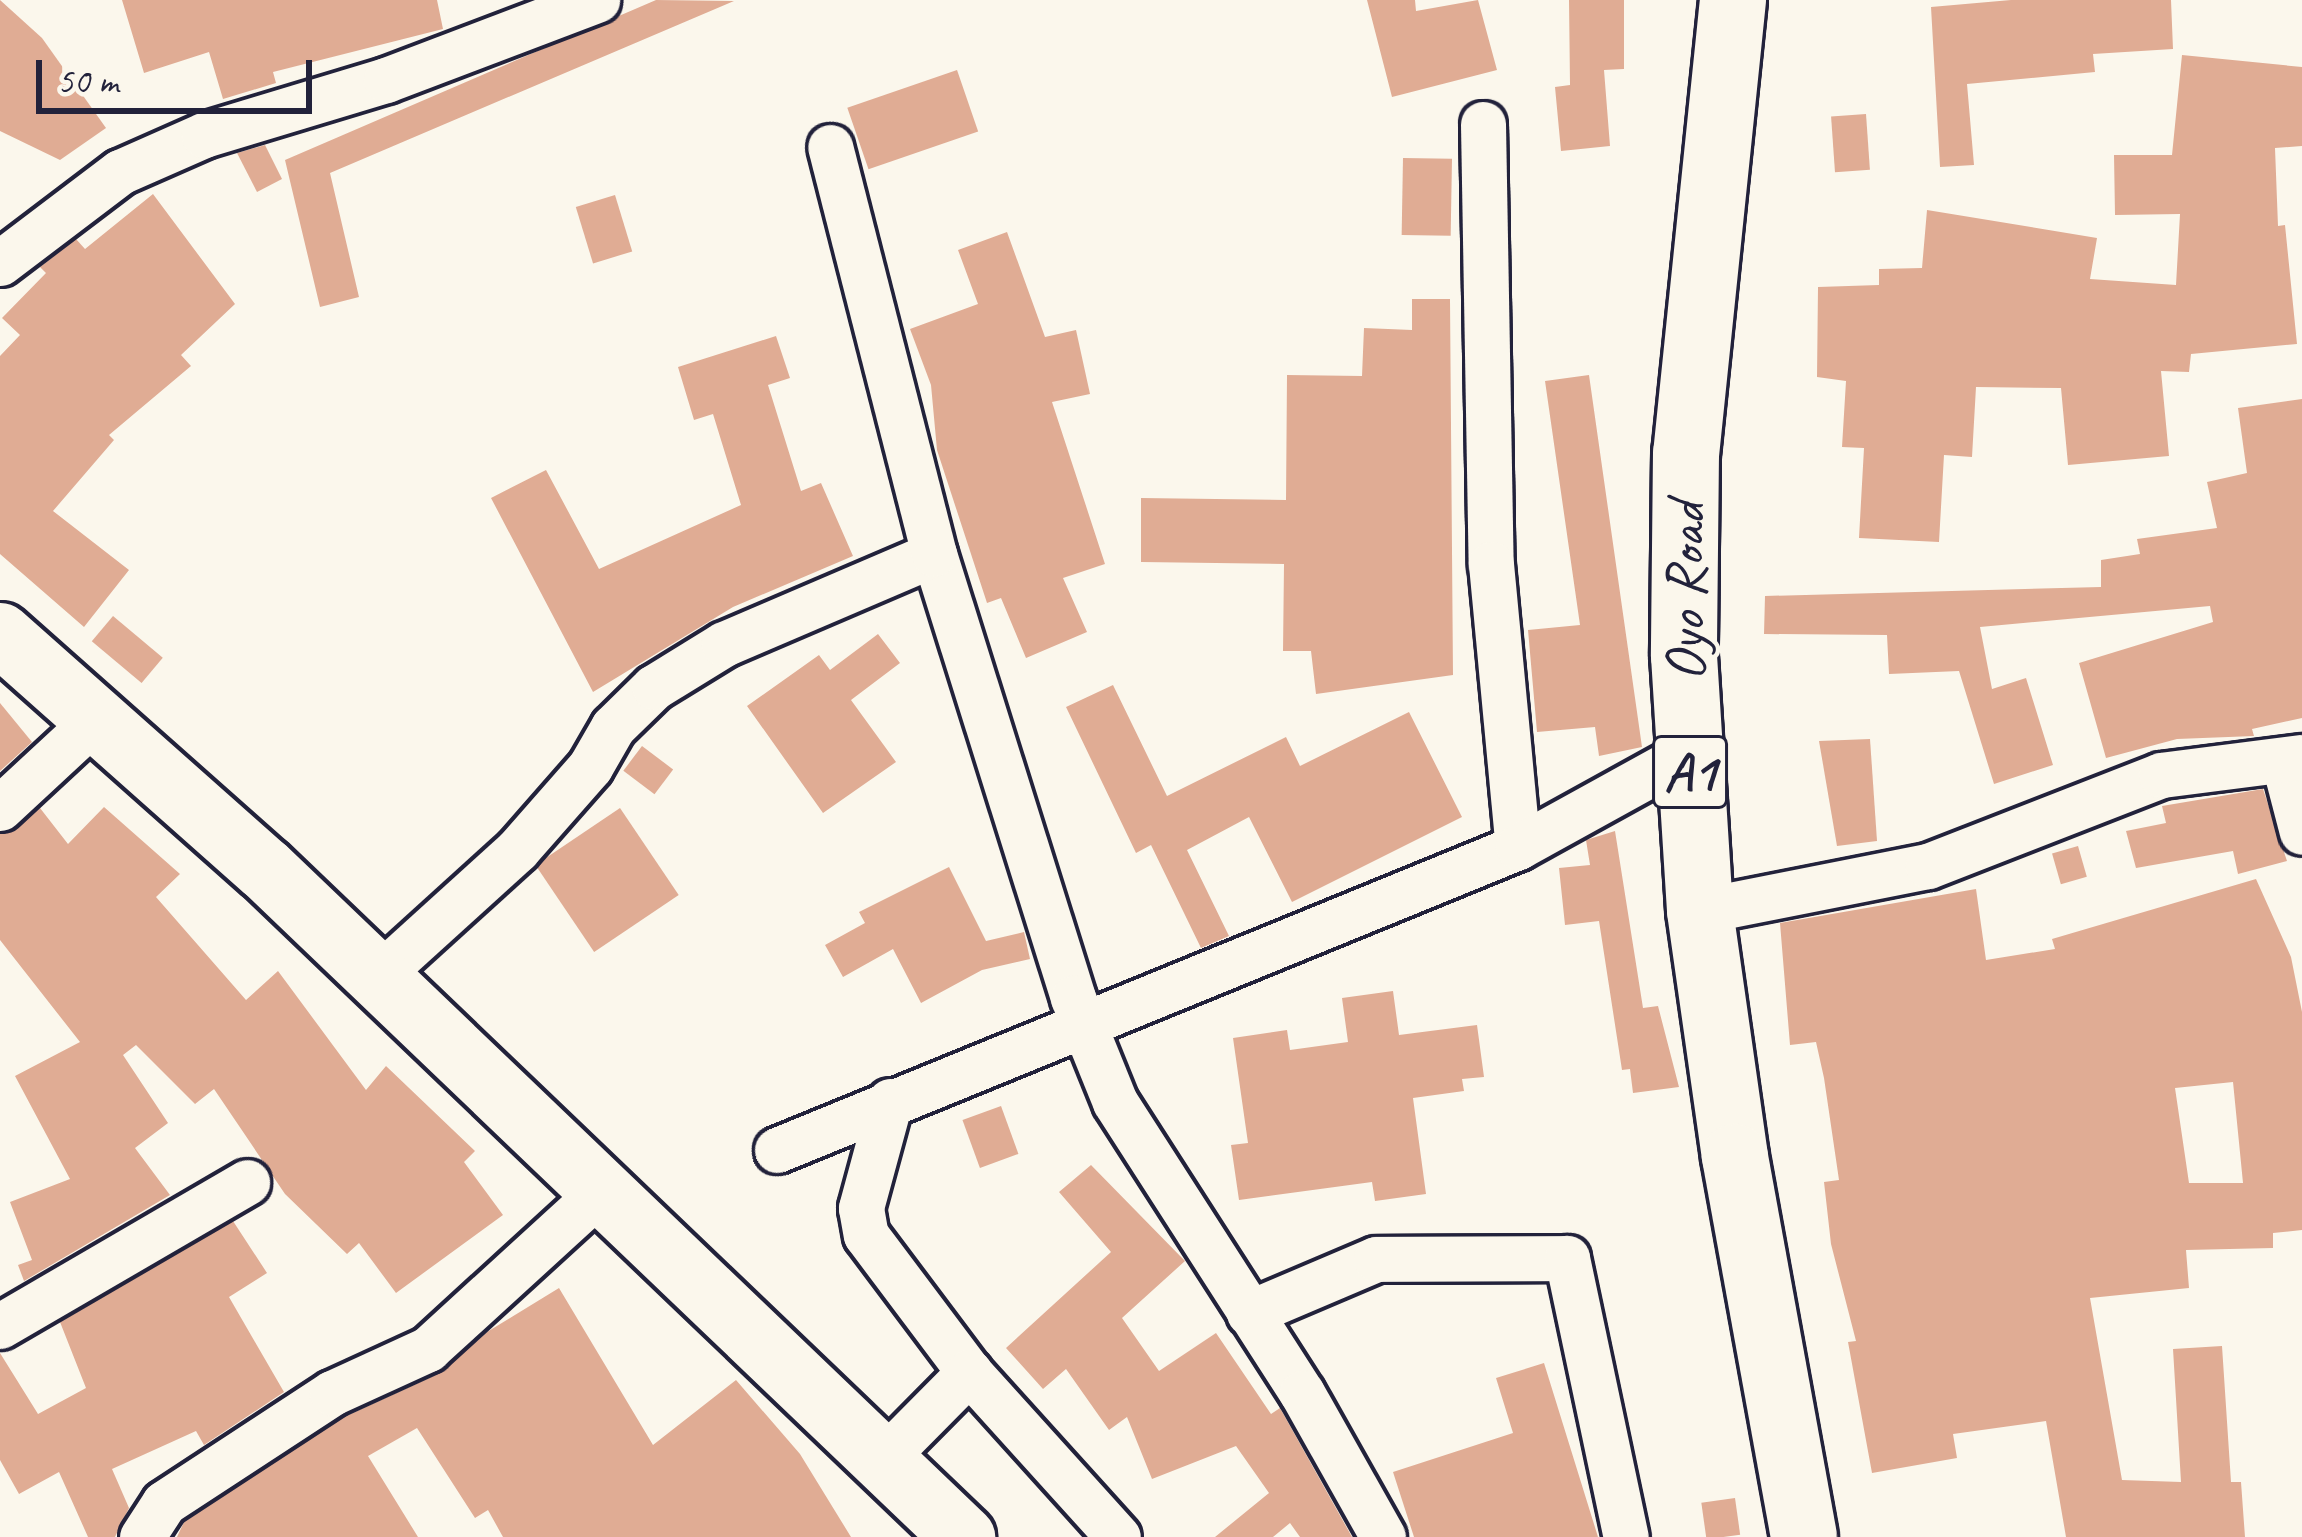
<!DOCTYPE html>
<html>
<head>
<meta charset="utf-8">
<style>
  body { margin:0 }
  #map { position:relative; width:2302px; height:1537px; overflow:hidden; background:#fbf7ec; font-family:Caveat,sans-serif }
  div>[style] { position:absolute }
  [style*='--x'] { left:calc(var(--x)*1px); top:calc(var(--y)*1px); width:calc(var(--w)*1px); rotate:calc(var(--a)*1deg) }
  .building>* { inset:0; background:#e0ac94; transform-origin:0 0 }
  .roads { filter:drop-shadow(3px 0 #22223b) drop-shadow(-3px 0 #22223b) drop-shadow(0 3px #22223b) drop-shadow(0 -3px #22223b) }
  .minor>* { height:45px; margin:-22.5px; padding:0 22.5px; transform-origin:22.5px; border-radius:22.5px; background:#fbf7ec }
  .secondary>* { height:63px; margin:-31.5px; padding:0 31.5px; transform-origin:31.5px; border-radius:31.5px; background:#fbf7ec }
  .trunk>* { height:66px; margin:-33px; padding:0 33px; transform-origin:33px; border-radius:33px; background:#fbf7ec }
  span { translate:-50% -50%; white-space:nowrap; text-align:center; line-height:1.15; -webkit-text-stroke:9px #fbf7ec; paint-order:stroke }
  .shield-label span { padding:3px 9px; background:#fbf7ec; border:3px solid; border-radius:9px; -webkit-text-stroke-width:0 }
  .shield-label { font-size:54px; color:#22223b; font-weight:700 }
  .street-label { font-size:57px; color:#22223b }
  .scale { position:absolute; left:36px; top:60px; width:276px; height:54px; box-sizing:border-box; border:6px solid #22223b; border-top:0; padding-left:15px; font-size:36px; line-height:42px; white-space:nowrap; color:#22223b; -webkit-text-stroke:9px #fbf7ec; paint-order:stroke }
</style>
</head>
<body>
<div id="map">
  <div class="building">
    <i style="clip-path:polygon(0 0,42px 38px,106px 128px,60px 160px,0 131px)"></i>
    <i style="clip-path:polygon(122px 0,437px 0,443px 29px,273px 72px,276px 83px,223px 99px,209px 52px,144px 73px)"></i>
    <i style="clip-path:polygon(656px 0,734px 1px,330px 173px,359px 297px,320px 307px,285px 160px)"></i>
    <i style="clip-path:polygon(1367px 0,1415px 0,1416px 11px,1478px 0,1497px 70px,1392px 97px)"></i>
    <i style="clip-path:polygon(1569px 0,1624px 0,1624px 69px,1604px 70px,1610px 146px,1561px 151px,1555px 87px,1570px 85px)"></i>
    <i style="clip-path:polygon(2011px 0,2171px 0,2173px 49px,2093px 54px,2095px 72px,1967px 84px,1974px 165px,1940px 167px,1931px 7px)"></i>
    <i style="clip-path:polygon(2182px 55px,2302px 67px,2302px 146px,2275px 148px,2278px 226px,2285px 225px,2297px 344px,2191px 354px,2189px 372px,2161px 371px,2169px 456px,2068px 465px,2061px 388px,1976px 387px,1972px 457px,1944px 455px,1939px 542px,1859px 538px,1864px 448px,1842px 447px,1846px 381px,1817px 377px,1818px 287px,1879px 285px,1879px 269px,1922px 268px,1927px 210px,2097px 238px,2090px 279px,2176px 285px,2180px 214px,2115px 215px,2114px 155px,2172px 155px)"></i>
    <i style="left:957px;top:70px;width:65px;height:116px;rotate:71deg"></i>
    <i style="left:1866px;top:114px;width:56px;height:35px;rotate:86deg"></i>
    <i style="clip-path:polygon(265px 145px,282px 179px,257px 192px,237px 153px)"></i>
    <i style="left:1403px;top:158px;width:49px;height:77px;rotate:1deg"></i>
    <i style="clip-path:polygon(153px 194px,235px 304px,181px 355px,191px 366px,109px 435px,114px 440px,53px 511px,129px 570px,84px 627px,0 554px,0 356px,20px 335px,2px 318px,46px 273px,40px 267px,76px 239px,85px 249px)"></i>
    <i style="left:615px;top:195px;width:59px;height:41px;rotate:73deg"></i>
    <i style="clip-path:polygon(1007px 232px,1045px 337px,1076px 330px,1090px 394px,1052px 402px,1105px 564px,1063px 578px,1087px 632px,1026px 658px,1001px 598px,987px 603px,937px 450px,931px 385px,910px 329px,978px 304px,958px 250px)"></i>
    <i style="clip-path:polygon(1412px 299px,1450px 299px,1453px 675px,1316px 694px,1311px 651px,1283px 651px,1284px 564px,1141px 562px,1141px 498px,1286px 500px,1287px 375px,1362px 376px,1364px 328px,1412px 330px)"></i>
    <i style="clip-path:polygon(776px 336px,790px 378px,768px 385px,801px 491px,821px 483px,853px 556px,733px 607px,593px 692px,491px 498px,546px 470px,599px 569px,741px 505px,713px 414px,694px 420px,678px 367px)"></i>
    <i style="clip-path:polygon(1589px 375px,1642px 747px,1599px 756px,1595px 727px,1537px 732px,1528px 630px,1580px 625px,1545px 381px)"></i>
    <i style="clip-path:polygon(2302px 399px,2302px 718px,2252px 729px,2254px 736px,2177px 739px,2106px 758px,2079px 663px,2213px 622px,2210px 606px,1980px 627px,1992px 689px,2026px 678px,2053px 765px,1994px 784px,1959px 671px,1889px 674px,1887px 635px,1764px 634px,1765px 596px,2101px 587px,2101px 560px,2140px 554px,2137px 539px,2217px 528px,2207px 482px,2247px 473px,2238px 408px)"></i>
    <i style="left:113px;top:616px;width:65px;height:33px;rotate:40deg"></i>
    <i style="clip-path:polygon(878px 634px,900px 663px,851px 700px,896px 762px,823px 813px,747px 706px,819px 655px,830px 670px)"></i>
    <i style="clip-path:polygon(1113px 685px,1167px 796px,1286px 737px,1300px 766px,1409px 712px,1462px 817px,1292px 902px,1249px 817px,1187px 850px,1229px 936px,1201px 948px,1151px 845px,1136px 853px,1066px 707px)"></i>
    <i style="clip-path:polygon(0 703px,32px 742px,0 771px)"></i>
    <i style="clip-path:polygon(1870px 739px,1877px 841px,1837px 846px,1819px 741px)"></i>
    <i style="left:642px;top:746px;width:39px;height:31px;rotate:37deg"></i>
    <i style="clip-path:polygon(2263px 789px,2287px 861px,2238px 874px,2233px 851px,2136px 868px,2126px 831px,2166px 823px,2162px 806px)"></i>
    <i style="clip-path:polygon(104px 807px,180px 874px,156px 897px,246px 1000px,278px 971px,366px 1090px,386px 1066px,475px 1151px,464px 1162px,503px 1215px,396px 1293px,359px 1243px,347px 1254px,285px 1194px,214px 1089px,195px 1104px,136px 1045px,123px 1055px,168px 1123px,135px 1148px,170px 1195px,24px 1281px,18px 1265px,32px 1260px,10px 1202px,70px 1179px,15px 1076px,80px 1042px,0 940px,0 834px,40px 808px,68px 844px)"></i>
    <i style="left:620px;top:808px;width:105px;height:102px;rotate:56deg"></i>
    <i style="clip-path:polygon(1615px 831px,1643px 1008px,1658px 1006px,1679px 1087px,1633px 1093px,1630px 1069px,1622px 1070px,1599px 921px,1565px 925px,1559px 868px,1590px 865px,1586px 840px)"></i>
    <i style="left:2078px;top:846px;width:32px;height:27px;rotate:74deg"></i>
    <i style="clip-path:polygon(949px 867px,986px 941px,1024px 932px,1030px 959px,982px 970px,921px 1003px,893px 949px,843px 977px,825px 945px,865px 923px,859px 912px)"></i>
    <i style="clip-path:polygon(evenodd,2256px 879px,2291px 957px,2302px 1012px,2302px 1230px,2273px 1233px,2273px 1248px,2186px 1250px,2189px 1288px,2090px 1298px,2122px 1480px,2181px 1482px,2173px 1349px,2222px 1346px,2231px 1482px,2241px 1482px,2245px 1537px,2066px 1537px,2046px 1421px,1953px 1434px,1957px 1458px,1872px 1473px,1848px 1342px,1856px 1341px,1831px 1244px,1824px 1182px,1839px 1180px,1824px 1078px,1816px 1042px,1790px 1045px,1780px 923px,1976px 889px,1986px 960px,2055px 949px,2052px 939px,2256px 879px,2233px 1082px,2243px 1183px,2189px 1183px,2175px 1088px,2233px 1082px)"></i>
    <i style="clip-path:polygon(1393px 991px,1399px 1035px,1477px 1025px,1484px 1077px,1462px 1079px,1464px 1091px,1413px 1098px,1426px 1194px,1375px 1201px,1372px 1182px,1239px 1200px,1231px 1145px,1248px 1143px,1233px 1038px,1287px 1030px,1290px 1050px,1348px 1042px,1342px 998px)"></i>
    <i style="left:1001px;top:1106px;width:51px;height:41px;rotate:70deg"></i>
    <i style="clip-path:polygon(1091px 1165px,1185px 1261px,1122px 1318px,1159px 1371px,1216px 1333px,1271px 1414px,1280px 1408px,1352px 1537px,1300px 1537px,1290px 1523px,1273px 1537px,1215px 1537px,1269px 1493px,1236px 1446px,1152px 1479px,1127px 1417px,1109px 1430px,1066px 1369px,1043px 1389px,1006px 1348px,1111px 1252px,1059px 1192px)"></i>
    <i style="clip-path:polygon(233px 1221px,267px 1273px,229px 1297px,284px 1392px,204px 1445px,196px 1431px,112px 1469px,129px 1508px,115px 1537px,88px 1537px,59px 1472px,19px 1494px,0 1460px,0 1353px,38px 1414px,86px 1388px,60px 1322px)"></i>
    <i style="clip-path:polygon(559px 1288px,653px 1445px,736px 1380px,800px 1454px,851px 1537px,503px 1537px,488px 1510px,475px 1518px,417px 1428px,368px 1456px,418px 1537px,177px 1537px,184px 1522px,344px 1417px,440px 1373px,487px 1332px)"></i>
    <i style="clip-path:polygon(1544px 1363px,1598px 1537px,1414px 1537px,1393px 1472px,1513px 1433px,1496px 1378px)"></i>
    <i style="left:1735px;top:1498px;width:37px;height:34px;rotate:82deg"></i>
  </div>
  <div class="roads">
    <div class="minor">
      <i style="--x:1483;--y:124;--w:440;--a:89"></i>
      <i style="--x:1491;--y:564;--w:284;--a:84.6"></i>
      <i style="--x:0;--y:263;--w:151;--a:-37.2"></i>
      <i style="--x:120;--y:172;--w:92;--a:-23.8"></i>
      <i style="--x:204;--y:135;--w:190;--a:-16.8"></i>
      <i style="--x:386;--y:80;--w:226;--a:-20.8"></i>
      <i style="--x:934;--y:554;--w:465;--a:72.6"></i>
      <i style="--x:1073;--y:998;--w:112;--a:68"></i>
      <i style="--x:1115;--y:1102;--w:346;--a:57.3"></i>
      <i style="--x:1302;--y:1393;--w:165;--a:60.6"></i>
      <i style="--x:2284;--y:763;--w:71;--a:75.4"></i>
      <i style="--x:0;--y:808;--w:129;--a:-42.8"></i>
      <i style="--x:1700;--y:911;--w:232;--a:-11.2"></i>
      <i style="--x:1928;--y:866;--w:250;--a:-21.3"></i>
      <i style="--x:2161;--y:775;--w:142;--a:-7.3"></i>
      <i style="--x:377;--y:977;--w:189;--a:-42.2"></i>
      <i style="--x:517;--y:850;--w:111;--a:-48.7"></i>
      <i style="--x:590;--y:767;--w:46;--a:-60.1"></i>
      <i style="--x:613;--y:727;--w:57;--a:-44.3"></i>
      <i style="--x:654;--y:687;--w:82;--a:-31.6"></i>
      <i style="--x:724;--y:644;--w:228;--a:-23.2"></i>
      <i style="--x:934;--y:554;--w:420;--a:-104.3"></i>
      <i style="--x:890;--y:1101;--w:111;--a:105.2"></i>
      <i style="--x:861;--y:1208;--w:27;--a:80"></i>
      <i style="--x:866;--y:1235;--w:171;--a:53.1"></i>
      <i style="--x:969;--y:1372;--w:222;--a:47.9"></i>
      <i style="--x:777;--y:1150;--w:801;--a:-22.24"></i>
      <i style="--x:1518;--y:847;--w:194;--a:-28.9"></i>
      <i style="--x:1249;--y:1313;--w:138;--a:-23"></i>
      <i style="--x:1376;--y:1259;--w:191;--a:-0.3"></i>
      <i style="--x:1567;--y:1258;--w:285;--a:78.1"></i>
      <i style="--x:0;--y:1326;--w:286;--a:-30.2"></i>
      <i style="--x:885;--y:1457;--w:120;--a:-45.3"></i>
      <i style="--x:142;--y:1537;--w:40;--a:-57.1"></i>
      <i style="--x:164;--y:1503;--w:201;--a:-33.2"></i>
      <i style="--x:332;--y:1393;--w:106;--a:-24.6"></i>
      <i style="--x:428;--y:1349;--w:234;--a:-42.4"></i>
    </div>
    <div class="secondary">
      <i style="--x:0;--y:634;--w:353;--a:41.6"></i>
      <i style="--x:264;--y:868;--w:968;--a:43.74"></i>
    </div>
    <div class="trunk">
      <i style="--x:1733;--y:0;--w:455;--a:95.9"></i>
      <i style="--x:1686;--y:453;--w:203;--a:90.6"></i>
      <i style="--x:1684;--y:656;--w:256;--a:86.4"></i>
      <i style="--x:1700;--y:911;--w:248;--a:81.9"></i>
      <i style="--x:1735;--y:1157;--w:386;--a:79.7"></i>
    </div>
  </div>
  <div class="shield-label">
    <span style="left:1690px;top:772px">A1</span>
  </div>
  <div class="street-label">
    <span style="left:1686px;top:592px;rotate:-90deg">Oyo Road</span>
  </div>
  <div class="scale">50 m</div>
</div>
</body>
</html>
